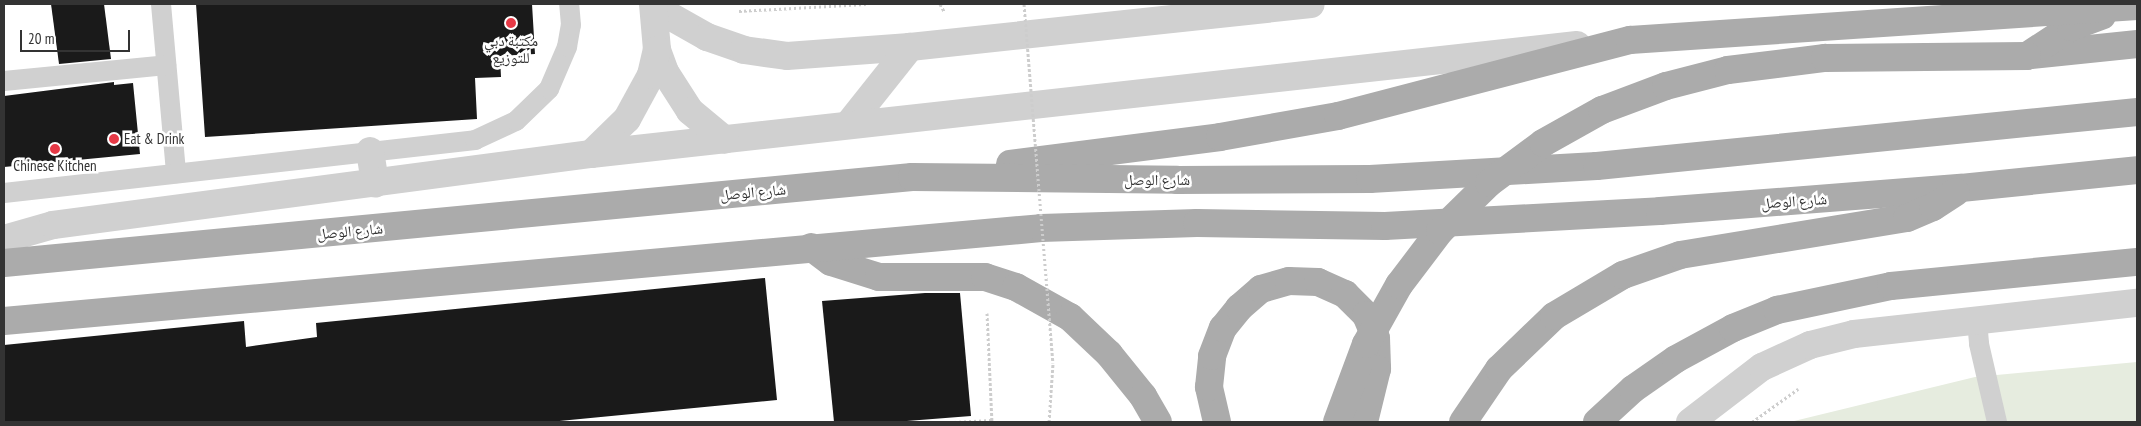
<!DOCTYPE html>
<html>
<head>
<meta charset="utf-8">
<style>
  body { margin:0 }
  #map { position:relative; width:2141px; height:426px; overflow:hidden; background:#fff; font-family:"PT Sans Narrow","Noto Naskh Arabic",sans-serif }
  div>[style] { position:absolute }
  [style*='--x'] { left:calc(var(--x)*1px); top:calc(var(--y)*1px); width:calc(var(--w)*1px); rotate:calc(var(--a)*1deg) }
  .green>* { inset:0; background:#e6ecdf }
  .building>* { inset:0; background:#1a1a1a }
  .path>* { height:3px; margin-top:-1.5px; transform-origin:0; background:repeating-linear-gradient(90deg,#cdcdcd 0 2.5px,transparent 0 5px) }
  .service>* { height:20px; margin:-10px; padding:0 10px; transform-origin:10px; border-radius:10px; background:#d0d0d0 }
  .minor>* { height:28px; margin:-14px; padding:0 14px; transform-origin:14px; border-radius:14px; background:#d0d0d0 }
  .tertiary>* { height:28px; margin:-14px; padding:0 14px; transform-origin:14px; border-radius:14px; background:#d0d0d0 }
  .primary>* { height:28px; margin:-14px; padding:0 14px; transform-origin:14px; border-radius:14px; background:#ababab }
  .path-bridge>* { height:3px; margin-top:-1.5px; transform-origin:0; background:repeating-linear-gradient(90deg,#cdcdcd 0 2.5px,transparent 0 5px) }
  .primary-bridge>* { height:28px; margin:-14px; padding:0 14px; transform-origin:14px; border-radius:14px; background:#ababab }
  .dots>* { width:14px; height:14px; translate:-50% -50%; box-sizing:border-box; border:2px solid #fff; border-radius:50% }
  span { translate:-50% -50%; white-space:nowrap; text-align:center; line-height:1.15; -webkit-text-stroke:5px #fff; paint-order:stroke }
  .poi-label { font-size:15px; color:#333 }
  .left { translate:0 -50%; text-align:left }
  .street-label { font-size:15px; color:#333 }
  .frame { position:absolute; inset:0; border:5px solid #333; pointer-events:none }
  .scale { position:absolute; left:20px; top:30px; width:110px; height:22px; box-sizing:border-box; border:2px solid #333; border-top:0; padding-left:6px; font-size:15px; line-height:18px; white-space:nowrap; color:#333; -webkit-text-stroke:4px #fff; paint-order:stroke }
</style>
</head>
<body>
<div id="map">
  <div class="green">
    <i style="clip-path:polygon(2137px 362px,2137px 422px,1790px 422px,1975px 377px)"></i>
  </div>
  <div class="building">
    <i style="clip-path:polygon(51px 4px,104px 4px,111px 59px,59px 64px)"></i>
    <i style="clip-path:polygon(196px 4px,532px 4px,535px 54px,500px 56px,501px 77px,475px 78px,477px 119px,205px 137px)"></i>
    <i style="clip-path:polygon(114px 82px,114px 85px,133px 83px,140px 154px,4px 167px,4px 96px)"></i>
    <i style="clip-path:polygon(765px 278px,777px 400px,549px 422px,4px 422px,4px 345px,244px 321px,246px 347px,317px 337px,316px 323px)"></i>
    <i style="clip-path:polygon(925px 293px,960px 293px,971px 416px,894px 422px,834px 422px,822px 301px)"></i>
  </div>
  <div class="path">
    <i style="--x:940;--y:4;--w:8;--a:60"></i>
    <i style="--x:739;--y:11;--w:127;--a:-3.2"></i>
    <i style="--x:987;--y:313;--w:109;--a:87.4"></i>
    <i style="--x:954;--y:422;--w:37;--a:-3"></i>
    <i style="--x:1049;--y:422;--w:59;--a:-86.1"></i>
    <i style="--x:1752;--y:422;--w:57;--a:-35.7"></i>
  </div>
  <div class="service">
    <i style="--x:161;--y:4;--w:170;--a:84.9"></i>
    <i style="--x:4;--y:81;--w:163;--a:-5.6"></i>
    <i style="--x:4;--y:193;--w:474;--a:-6.4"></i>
    <i style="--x:475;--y:140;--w:45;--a:-24.9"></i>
    <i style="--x:516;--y:121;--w:46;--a:-44.1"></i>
    <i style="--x:549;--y:89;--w:46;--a:-66.8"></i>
    <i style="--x:567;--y:47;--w:22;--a:-80"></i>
    <i style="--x:571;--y:25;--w:21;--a:-95"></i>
    <i style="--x:1977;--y:320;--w:24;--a:85"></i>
    <i style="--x:1979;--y:344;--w:80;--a:77"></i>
  </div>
  <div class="minor">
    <i style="--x:654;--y:7;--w:61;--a:29.5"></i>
    <i style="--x:707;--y:37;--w:39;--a:19"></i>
    <i style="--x:744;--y:50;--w:43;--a:7.9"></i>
    <i style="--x:787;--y:56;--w:123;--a:-4.2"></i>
    <i style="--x:910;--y:47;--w:403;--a:-6.1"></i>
    <i style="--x:848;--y:125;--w:100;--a:-51.5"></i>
    <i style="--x:370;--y:151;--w:33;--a:81"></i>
    <i style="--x:4;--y:239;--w:51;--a:-15.9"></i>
    <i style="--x:53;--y:225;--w:543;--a:-7.52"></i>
    <i style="--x:591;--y:154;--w:992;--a:-6.31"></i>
    <i style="--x:1690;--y:422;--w:91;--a:-37.4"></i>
    <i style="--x:1762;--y:367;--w:53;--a:-24.6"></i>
    <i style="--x:1810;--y:345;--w:45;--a:-14"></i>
    <i style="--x:1854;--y:334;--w:285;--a:-6.3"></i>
  </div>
  <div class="tertiary">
    <i style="--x:653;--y:4;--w:46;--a:85"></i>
    <i style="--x:657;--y:50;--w:23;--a:70"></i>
    <i style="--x:665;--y:72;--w:46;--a:57.3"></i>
    <i style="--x:690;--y:111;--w:45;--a:39.6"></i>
    <i style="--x:591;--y:154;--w:50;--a:-44.2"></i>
    <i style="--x:627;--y:119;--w:50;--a:-61.4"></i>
    <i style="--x:651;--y:75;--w:26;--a:-77"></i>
  </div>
  <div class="primary">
    <i style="--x:2031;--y:55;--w:107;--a:-5.9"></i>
    <i style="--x:2027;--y:56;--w:53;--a:-33.4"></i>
    <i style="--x:2071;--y:27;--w:33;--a:-20"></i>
    <i style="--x:1010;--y:164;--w:212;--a:-7.3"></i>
    <i style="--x:1220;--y:137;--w:120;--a:-10.1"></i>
    <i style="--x:1338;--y:116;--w:302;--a:-14.6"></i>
    <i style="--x:1630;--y:40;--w:508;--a:-3.84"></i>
    <i style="--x:811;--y:247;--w:25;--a:37"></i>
    <i style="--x:831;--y:262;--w:50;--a:17.4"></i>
    <i style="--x:879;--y:277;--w:106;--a:0"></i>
    <i style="--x:985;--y:277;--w:33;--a:18"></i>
    <i style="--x:1016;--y:287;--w:62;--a:29.1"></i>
    <i style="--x:1070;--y:317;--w:54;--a:43.5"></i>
    <i style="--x:1109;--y:354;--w:54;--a:51"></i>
    <i style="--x:1143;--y:396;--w:30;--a:60"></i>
    <i style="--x:4;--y:263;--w:912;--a:-5.41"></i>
    <i style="--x:912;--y:177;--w:265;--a:0.6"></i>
    <i style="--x:1177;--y:180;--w:193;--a:-0.3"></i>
    <i style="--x:1370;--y:179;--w:227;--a:-3.3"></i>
    <i style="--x:1597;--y:166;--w:543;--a:-5.71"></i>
    <i style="--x:4;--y:321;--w:1041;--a:-5.12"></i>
    <i style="--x:1041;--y:228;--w:156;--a:-1.8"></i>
    <i style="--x:1197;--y:223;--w:188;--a:0.9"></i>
    <i style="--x:1385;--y:226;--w:275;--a:-3.1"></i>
    <i style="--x:1660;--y:211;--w:302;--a:-4.4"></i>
    <i style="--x:1961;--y:188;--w:177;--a:-5.8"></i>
    <i style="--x:1217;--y:422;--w:36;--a:-103"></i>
    <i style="--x:1209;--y:387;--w:31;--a:-84"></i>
    <i style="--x:1212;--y:356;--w:30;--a:-69"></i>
    <i style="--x:1223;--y:328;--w:26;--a:-51"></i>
    <i style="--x:1239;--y:308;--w:29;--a:-41"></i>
    <i style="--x:1261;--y:289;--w:29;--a:-16"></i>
    <i style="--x:1289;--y:281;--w:29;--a:2"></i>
    <i style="--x:1318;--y:282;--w:30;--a:24"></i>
    <i style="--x:1345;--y:294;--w:30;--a:45"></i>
    <i style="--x:1366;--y:315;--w:25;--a:67"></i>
    <i style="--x:1376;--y:338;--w:31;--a:88"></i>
    <i style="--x:1377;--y:369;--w:55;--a:103.8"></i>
    <i style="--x:1463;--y:422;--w:64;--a:-55.8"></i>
    <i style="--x:1499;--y:369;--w:76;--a:-43.9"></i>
    <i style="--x:1554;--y:316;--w:80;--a:-30.7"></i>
    <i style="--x:1623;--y:275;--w:60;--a:-19.3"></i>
    <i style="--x:1680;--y:255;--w:230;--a:-9.3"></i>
    <i style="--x:1907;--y:218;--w:28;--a:-23"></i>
    <i style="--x:1933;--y:207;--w:27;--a:-33"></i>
    <i style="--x:1597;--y:422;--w:49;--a:-42.5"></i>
    <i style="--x:1633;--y:389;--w:52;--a:-34.9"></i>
    <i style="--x:1676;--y:359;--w:65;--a:-28.5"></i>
    <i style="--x:1733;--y:328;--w:48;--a:-22.2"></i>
    <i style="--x:1777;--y:310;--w:116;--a:-11.9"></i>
    <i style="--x:1891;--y:286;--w:247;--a:-5.6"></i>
  </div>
  <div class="path-bridge">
    <i style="--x:1024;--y:4;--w:360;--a:85.4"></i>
  </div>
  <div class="primary-bridge">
    <i style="--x:1337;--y:422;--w:83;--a:-69.6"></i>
    <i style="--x:1366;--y:344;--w:68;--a:-60.8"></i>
    <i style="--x:1399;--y:285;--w:68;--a:-52.8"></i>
    <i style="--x:1440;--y:231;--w:69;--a:-44.4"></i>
    <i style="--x:1489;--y:183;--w:67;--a:-36.5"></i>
    <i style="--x:1543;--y:143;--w:68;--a:-29.2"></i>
    <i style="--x:1602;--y:110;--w:68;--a:-20.6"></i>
    <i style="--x:1666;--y:86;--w:64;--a:-14.5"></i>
    <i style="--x:1728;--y:70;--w:98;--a:-7.1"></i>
    <i style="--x:1825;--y:58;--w:202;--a:-0.6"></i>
  </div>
  <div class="dots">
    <i style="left:511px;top:23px;background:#e63946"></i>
    <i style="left:114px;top:139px;background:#e63946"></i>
    <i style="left:55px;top:149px;background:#e63946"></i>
  </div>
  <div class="poi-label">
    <span style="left:511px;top:49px">مكتبة دبي<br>للتوزيع</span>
    <span class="left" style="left:124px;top:139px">Eat &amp; Drink</span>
    <span style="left:55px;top:166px">Chinese Kitchen</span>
  </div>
  <div class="street-label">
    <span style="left:1157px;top:180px">شارع الوصل</span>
    <span style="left:753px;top:192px;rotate:-5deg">شارع الوصل</span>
    <span style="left:1794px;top:201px;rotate:-4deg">شارع الوصل</span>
    <span style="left:350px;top:231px;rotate:-5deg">شارع الوصل</span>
  </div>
  <div class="frame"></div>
  <div class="scale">20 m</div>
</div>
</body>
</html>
